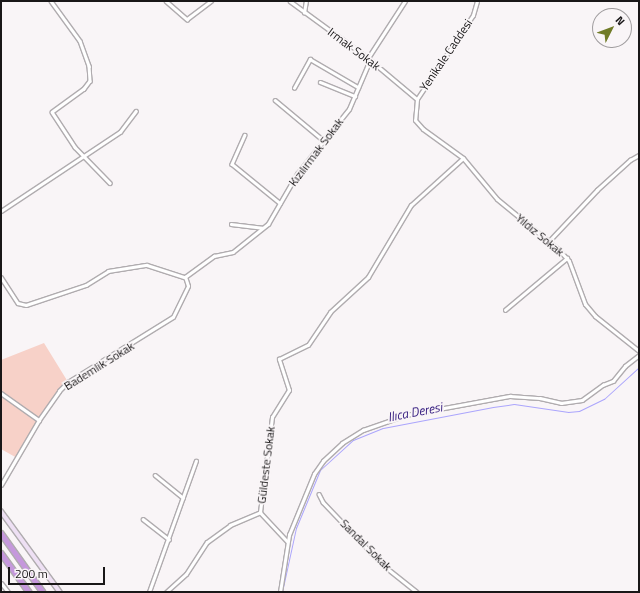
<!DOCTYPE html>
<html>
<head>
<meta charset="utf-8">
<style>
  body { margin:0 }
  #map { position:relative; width:640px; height:593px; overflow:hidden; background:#f9f5f7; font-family:"Titillium Web",sans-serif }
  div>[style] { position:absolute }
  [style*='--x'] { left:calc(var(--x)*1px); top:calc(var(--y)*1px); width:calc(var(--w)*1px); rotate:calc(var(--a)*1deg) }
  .green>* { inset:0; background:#f7d1c8 }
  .stream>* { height:1px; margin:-0.5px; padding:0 0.5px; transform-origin:0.5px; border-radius:0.5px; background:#aba5fc }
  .roads { filter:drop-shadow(1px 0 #b0acaf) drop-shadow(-1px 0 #b0acaf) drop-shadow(0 1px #b0acaf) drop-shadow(0 -1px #b0acaf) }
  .minor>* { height:2.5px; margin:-1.25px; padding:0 1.25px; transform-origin:1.25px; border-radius:1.25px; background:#fff }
  .tertiary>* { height:3px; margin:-1.5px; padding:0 1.5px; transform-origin:1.5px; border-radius:1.5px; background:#fff }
  .secondary>* { height:3.5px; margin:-1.75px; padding:0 1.75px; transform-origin:1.75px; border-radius:1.75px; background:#eee0f4 }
  .motorway>* { height:4.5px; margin:-2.25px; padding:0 2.25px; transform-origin:2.25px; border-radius:2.25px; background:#c598dc }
  span { translate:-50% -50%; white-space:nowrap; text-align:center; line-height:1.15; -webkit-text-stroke:3.5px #f9f5f7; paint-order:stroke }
  .street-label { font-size:12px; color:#191718 }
  .water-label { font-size:13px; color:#371e80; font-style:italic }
  .frame { position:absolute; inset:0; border:2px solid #191718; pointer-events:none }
  .north { position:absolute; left:592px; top:8px; width:40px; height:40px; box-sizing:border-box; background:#f9f5f7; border:1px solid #9f9c9e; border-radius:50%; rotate:48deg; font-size:11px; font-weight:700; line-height:16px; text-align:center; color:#191718 }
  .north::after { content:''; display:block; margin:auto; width:14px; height:18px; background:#707b27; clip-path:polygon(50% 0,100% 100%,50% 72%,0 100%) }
  .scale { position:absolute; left:8px; top:567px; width:97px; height:18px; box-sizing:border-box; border:2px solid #191718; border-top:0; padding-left:5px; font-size:12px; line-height:14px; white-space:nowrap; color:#191718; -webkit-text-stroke:3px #f9f5f7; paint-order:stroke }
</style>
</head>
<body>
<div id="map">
  <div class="green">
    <i style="clip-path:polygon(44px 343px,68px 382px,47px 406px,17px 458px,1px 449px,1px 360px)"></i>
  </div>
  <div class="stream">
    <i style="--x:282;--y:592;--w:66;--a:-77.7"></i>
    <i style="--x:296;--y:528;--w:63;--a:-67.5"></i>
    <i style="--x:320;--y:470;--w:45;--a:-42.3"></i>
    <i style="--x:353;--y:440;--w:32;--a:-22"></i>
    <i style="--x:383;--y:428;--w:112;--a:-10.8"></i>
    <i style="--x:493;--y:407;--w:21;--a:-8"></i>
    <i style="--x:514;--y:404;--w:55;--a:8.4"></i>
    <i style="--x:568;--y:412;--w:11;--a:-5"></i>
    <i style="--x:579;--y:411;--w:28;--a:-26"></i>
    <i style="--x:604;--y:399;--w:47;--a:-42.4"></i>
  </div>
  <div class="roads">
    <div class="minor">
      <i style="--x:51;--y:1;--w:49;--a:54.1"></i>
      <i style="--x:80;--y:41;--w:27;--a:70"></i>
      <i style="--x:89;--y:66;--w:15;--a:86"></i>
      <i style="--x:90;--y:81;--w:10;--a:127"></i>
      <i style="--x:84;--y:89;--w:39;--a:144"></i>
      <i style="--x:52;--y:112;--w:42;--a:56.7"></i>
      <i style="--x:75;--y:147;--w:50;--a:45.8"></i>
      <i style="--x:166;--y:1;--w:28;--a:41"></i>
      <i style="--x:187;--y:19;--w:30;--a:-37"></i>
      <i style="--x:290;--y:1;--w:97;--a:36.2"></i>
      <i style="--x:368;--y:58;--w:64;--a:39.9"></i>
      <i style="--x:304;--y:13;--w:12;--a:-81"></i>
      <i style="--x:368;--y:58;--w:68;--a:-57"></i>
      <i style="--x:320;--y:82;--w:38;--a:22"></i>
      <i style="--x:294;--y:88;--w:33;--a:-61"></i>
      <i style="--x:310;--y:59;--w:56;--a:30.3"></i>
      <i style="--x:275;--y:100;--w:62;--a:39.8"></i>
      <i style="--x:245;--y:135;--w:32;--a:114"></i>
      <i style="--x:232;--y:164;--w:62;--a:39.1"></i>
      <i style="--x:1;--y:211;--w:143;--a:-33.6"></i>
      <i style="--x:120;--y:132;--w:26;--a:-53"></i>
      <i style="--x:231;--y:224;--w:31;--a:7"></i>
      <i style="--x:549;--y:241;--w:70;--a:-46.7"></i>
      <i style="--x:597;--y:190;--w:45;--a:-42.3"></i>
      <i style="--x:630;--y:160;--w:10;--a:-29"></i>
      <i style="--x:1;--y:277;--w:31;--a:57"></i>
      <i style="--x:18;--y:303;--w:8;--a:14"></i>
      <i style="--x:26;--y:305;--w:63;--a:-18.4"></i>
      <i style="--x:86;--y:285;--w:26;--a:-32"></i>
      <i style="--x:108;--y:271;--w:39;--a:-9"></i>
      <i style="--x:147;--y:265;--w:40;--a:18"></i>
      <i style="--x:185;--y:277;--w:36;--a:-36"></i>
      <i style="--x:214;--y:256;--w:19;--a:-12"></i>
      <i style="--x:233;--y:252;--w:45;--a:-38.7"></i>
      <i style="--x:268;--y:224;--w:58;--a:-59.9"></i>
      <i style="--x:297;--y:174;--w:83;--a:-51.3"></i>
      <i style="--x:349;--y:109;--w:53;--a:-66.8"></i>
      <i style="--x:505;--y:310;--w:81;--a:-40"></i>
      <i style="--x:1;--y:393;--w:47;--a:35.4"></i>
      <i style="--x:155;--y:475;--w:36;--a:39"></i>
      <i style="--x:1;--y:485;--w:75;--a:-59.7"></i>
      <i style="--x:39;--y:420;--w:35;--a:-55"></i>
      <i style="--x:59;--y:391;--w:13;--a:-45"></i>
      <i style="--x:68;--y:382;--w:123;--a:-31.8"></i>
      <i style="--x:173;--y:317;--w:34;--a:-64"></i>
      <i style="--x:188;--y:286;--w:9;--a:-108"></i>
      <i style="--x:319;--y:494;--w:9;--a:63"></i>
      <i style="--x:323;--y:502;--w:87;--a:46.4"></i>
      <i style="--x:383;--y:565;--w:43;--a:38.5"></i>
      <i style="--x:260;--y:512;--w:40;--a:47"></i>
      <i style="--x:143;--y:519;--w:33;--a:38"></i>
      <i style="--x:149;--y:592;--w:139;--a:-70.3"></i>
      <i style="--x:280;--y:592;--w:58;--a:-81"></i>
      <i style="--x:289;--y:535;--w:66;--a:-67.7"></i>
      <i style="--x:314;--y:474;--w:16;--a:-55"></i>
      <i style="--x:323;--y:461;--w:26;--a:-43"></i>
      <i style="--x:342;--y:443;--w:25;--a:-32"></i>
      <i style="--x:363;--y:430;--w:46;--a:-19.2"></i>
      <i style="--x:406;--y:415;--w:106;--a:-10.4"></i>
      <i style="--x:510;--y:396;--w:30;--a:4"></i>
      <i style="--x:540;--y:398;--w:22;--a:13"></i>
      <i style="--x:561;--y:403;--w:21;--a:-8"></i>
      <i style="--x:582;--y:400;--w:26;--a:-36"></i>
      <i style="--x:603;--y:385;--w:11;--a:-22"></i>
      <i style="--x:613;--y:381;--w:19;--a:-51"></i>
      <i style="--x:625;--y:366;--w:18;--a:-38"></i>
    </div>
    <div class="tertiary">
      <i style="--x:477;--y:1;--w:15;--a:106"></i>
      <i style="--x:473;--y:15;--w:101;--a:123.7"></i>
      <i style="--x:417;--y:99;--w:21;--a:95"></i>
      <i style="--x:415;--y:120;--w:12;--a:48"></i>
      <i style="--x:423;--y:129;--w:49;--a:35.9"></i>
      <i style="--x:463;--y:158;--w:53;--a:50.3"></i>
      <i style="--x:497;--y:199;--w:79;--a:39.3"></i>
      <i style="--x:558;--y:249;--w:16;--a:47"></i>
      <i style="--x:569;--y:261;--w:46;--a:69.6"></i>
      <i style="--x:585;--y:304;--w:16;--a:50"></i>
      <i style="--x:595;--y:316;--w:56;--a:38.5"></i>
      <i style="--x:1;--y:583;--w:11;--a:52"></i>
      <i style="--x:166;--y:592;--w:27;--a:-42"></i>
      <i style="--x:186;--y:574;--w:38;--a:-57"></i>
      <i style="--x:207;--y:542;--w:29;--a:-36"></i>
      <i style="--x:230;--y:525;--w:33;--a:-23"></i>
      <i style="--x:260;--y:512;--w:96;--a:-82.8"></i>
      <i style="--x:272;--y:417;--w:32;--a:-58"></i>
      <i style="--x:289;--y:390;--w:33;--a:-108"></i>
      <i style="--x:279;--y:359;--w:32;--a:-26"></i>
      <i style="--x:308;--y:345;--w:40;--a:-56"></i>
      <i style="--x:330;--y:312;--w:52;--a:-42.6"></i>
      <i style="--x:368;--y:277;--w:84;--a:-59.2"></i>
      <i style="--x:411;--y:205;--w:70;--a:-42.1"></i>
    </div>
    <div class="secondary">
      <i style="--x:1;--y:511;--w:100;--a:53.9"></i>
    </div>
    <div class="motorway">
      <i style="--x:1;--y:533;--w:72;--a:54.6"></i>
      <i style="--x:1;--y:553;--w:48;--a:54.3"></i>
    </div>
  </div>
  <div class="street-label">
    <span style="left:354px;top:49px;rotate:37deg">Irmak Sokak</span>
    <span style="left:446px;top:55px;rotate:-56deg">Yenikale Caddesi</span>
    <span style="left:316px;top:152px;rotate:-53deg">Kızılırmak Sokak</span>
    <span style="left:540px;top:235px;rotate:40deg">Yıldız Sokak</span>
    <span style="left:99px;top:366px;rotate:-32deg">Bademlik Sokak</span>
    <span style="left:266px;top:465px;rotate:-83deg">Güldeste Sokak</span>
    <span style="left:366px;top:545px;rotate:45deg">Sandal Sokak</span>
  </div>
  <div class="water-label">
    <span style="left:415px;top:412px;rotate:-11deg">Ilıca Deresi</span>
  </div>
  <div class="frame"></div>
  <div class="north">N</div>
  <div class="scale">200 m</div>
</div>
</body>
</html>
